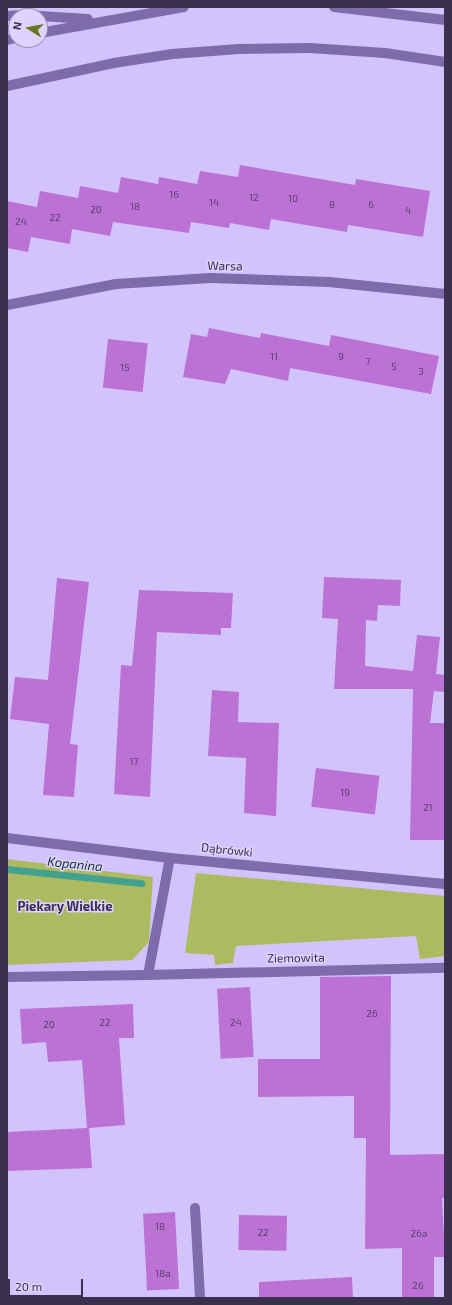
<!DOCTYPE html>
<html>
<head>
<meta charset="utf-8">
<style>
  body { margin:0 }
  #map { position:relative; width:452px; height:1305px; overflow:hidden; background:#d3c3fc; font-family:"Exo 2",sans-serif }
  div>[style] { position:absolute }
  [style*='--x'] { left:calc(var(--x)*1px); top:calc(var(--y)*1px); width:calc(var(--w)*1px); rotate:calc(var(--a)*1deg) }
  .green>* { inset:0; background:#acbb62 }
  .stream>* { height:7px; margin:-3.5px; padding:0 3.5px; transform-origin:3.5px; border-radius:3.5px; background:#42a28f }
  .building>* { inset:0; background:#bc72d4; transform-origin:0 0 }
  .minor>* { height:10px; margin:-5px; padding:0 5px; transform-origin:5px; border-radius:5px; background:#7e6bab }
  span { translate:-50% -50%; white-space:nowrap; text-align:center; line-height:1.15; -webkit-text-stroke:3px #ded3fe; paint-order:stroke }
  .number-label { font-size:10px; color:#5a416f }
  .number-label span { -webkit-text-stroke-width:0 }
  .street-label { font-size:12px; color:#39314d }
  .water-label { font-size:13px; color:#16342d; font-style:italic }
  .neighbourhood-label { font-size:13px; color:#39314d; font-weight:700 }
  .frame { position:absolute; inset:0; border:8px solid #39314d; pointer-events:none }
  .north { position:absolute; left:8px; top:8px; width:40px; height:40px; box-sizing:border-box; background:#ded3fe; border:1px solid #9c92b7; border-radius:50%; rotate:281deg; font-size:11px; font-weight:700; line-height:16px; text-align:center; color:#39314d }
  .north::after { content:''; display:block; margin:auto; width:14px; height:18px; background:#697520; clip-path:polygon(50% 0,100% 100%,50% 72%,0 100%) }
  .scale { position:absolute; left:8px; top:1279px; width:75px; height:18px; box-sizing:border-box; border:2px solid #39314d; border-top:0; padding-left:5px; font-size:12px; line-height:14px; white-space:nowrap; color:#39314d; -webkit-text-stroke:3px #ded3fe; paint-order:stroke }
</style>
</head>
<body>
<div id="map">
  <div class="green">
    <i style="clip-path:polygon(7px 859px,153px 877px,149px 942px,132px 960px,7px 965px)"></i>
    <i style="clip-path:polygon(196px 873px,445px 896px,445px 956px,420px 959px,416px 936px,236px 946px,233px 963px,215px 965px,214px 955px,185px 953px)"></i>
  </div>
  <div class="stream">
    <i style="--x:7;--y:869;--w:135;--a:6"></i>
  </div>
  <div class="building">
    <i style="clip-path:polygon(240px 165px,355px 185px,356px 179px,430px 191px,423px 237px,348px 225px,347px 232px,271px 219px,269px 230px,230px 223px,229px 228px,191px 222px,189px 233px,113px 222px,110px 236px,72px 229px,70px 244px,31px 237px,28px 252px,7px 248px,7px 201px,37px 207px,40px 191px,78px 198px,80px 186px,118px 193px,121px 177px,158px 184px,159px 177px,197px 184px,200px 171px,238px 177px)"></i>
    <i style="clip-path:polygon(209px 328px,260px 338px,261px 333px,329px 346px,331px 335px,439px 356px,431px 394px,290px 368px,288px 381px,231px 369px,225px 384px,183px 377px,191px 334px,207px 337px)"></i>
    <i style="left:108px;top:339px;width:40px;height:49px;rotate:6deg"></i>
    <i style="clip-path:polygon(324px 577px,401px 580px,400px 606px,378px 605px,377px 621px,366px 620px,365px 666px,413px 671px,417px 635px,440px 637px,436px 674px,445px 675px,445px 692px,434px 691px,430px 723px,445px 723px,445px 840px,410px 840px,413px 689px,334px 689px,338px 619px,322px 618px)"></i>
    <i style="clip-path:polygon(57px 578px,89px 582px,70px 744px,78px 745px,74px 797px,43px 795px,49px 724px,10px 719px,15px 677px,48px 680px)"></i>
    <i style="clip-path:polygon(139px 590px,233px 593px,231px 628px,221px 628px,221px 635px,157px 632px,150px 797px,114px 794px,121px 665px,132px 666px)"></i>
    <i style="clip-path:polygon(212px 690px,239px 692px,238px 722px,279px 723px,276px 816px,244px 813px,246px 758px,208px 756px)"></i>
    <i style="left:316px;top:768px;width:64px;height:39px;rotate:7deg"></i>
    <i style="clip-path:polygon(391px 976px,390px 1155px,445px 1154px,445px 1198px,442px 1198px,445px 1257px,434px 1257px,434px 1298px,402px 1298px,402px 1248px,365px 1249px,366px 1138px,354px 1138px,354px 1096px,258px 1097px,258px 1059px,320px 1059px,320px 977px)"></i>
    <i style="left:250px;top:987px;width:70px;height:33px;rotate:87deg"></i>
    <i style="clip-path:polygon(133px 1004px,134px 1038px,119px 1038px,125px 1125px,89px 1128px,92px 1168px,7px 1171px,7px 1132px,87px 1128px,82px 1060px,48px 1062px,46px 1042px,22px 1044px,20px 1009px)"></i>
    <i style="left:175px;top:1212px;width:77px;height:32px;rotate:87deg"></i>
    <i style="left:239px;top:1215px;width:48px;height:35px;rotate:1deg"></i>
    <i style="clip-path:polygon(352px 1277px,353px 1298px,259px 1298px,259px 1282px)"></i>
  </div>
  <div class="minor">
    <i style="--x:334;--y:7;--w:112;--a:6.7"></i>
    <i style="--x:7;--y:16;--w:16;--a:-4"></i>
    <i style="--x:23;--y:15;--w:65;--a:3.5"></i>
    <i style="--x:40;--y:33;--w:146;--a:-10.2"></i>
    <i style="--x:7;--y:40;--w:9;--a:-13"></i>
    <i style="--x:7;--y:86;--w:109;--a:-12.1"></i>
    <i style="--x:114;--y:63;--w:59;--a:-8.8"></i>
    <i style="--x:172;--y:54;--w:67;--a:-4.3"></i>
    <i style="--x:239;--y:49;--w:71;--a:-0.8"></i>
    <i style="--x:310;--y:48;--w:75;--a:3.8"></i>
    <i style="--x:385;--y:53;--w:61;--a:8.5"></i>
    <i style="--x:7;--y:305;--w:111;--a:-10.9"></i>
    <i style="--x:116;--y:284;--w:94;--a:-3.7"></i>
    <i style="--x:210;--y:278;--w:119;--a:1.9"></i>
    <i style="--x:329;--y:282;--w:117;--a:5.9"></i>
    <i style="--x:7;--y:838;--w:164;--a:7"></i>
    <i style="--x:170;--y:858;--w:276;--a:5.4"></i>
    <i style="--x:148;--y:975;--w:297;--a:-1.4"></i>
    <i style="--x:7;--y:977;--w:141;--a:-0.8"></i>
    <i style="--x:148;--y:975;--w:119;--a:-79.4"></i>
    <i style="--x:195;--y:1208;--w:90;--a:86.8"></i>
  </div>
  <div class="number-label">
    <span style="left:174px;top:195px">16</span>
    <span style="left:254px;top:198px">12</span>
    <span style="left:293px;top:199px">10</span>
    <span style="left:214px;top:203px">14</span>
    <span style="left:332px;top:205px">8</span>
    <span style="left:371px;top:205px">6</span>
    <span style="left:135px;top:207px">18</span>
    <span style="left:96px;top:210px">20</span>
    <span style="left:408px;top:211px">4</span>
    <span style="left:55px;top:218px">22</span>
    <span style="left:21px;top:222px">24</span>
    <span style="left:274px;top:357px">11</span>
    <span style="left:341px;top:357px">9</span>
    <span style="left:368px;top:362px">7</span>
    <span style="left:394px;top:367px">5</span>
    <span style="left:125px;top:368px">15</span>
    <span style="left:421px;top:372px">3</span>
    <span style="left:134px;top:762px">17</span>
    <span style="left:345px;top:793px">19</span>
    <span style="left:428px;top:808px">21</span>
    <span style="left:372px;top:1014px">26</span>
    <span style="left:105px;top:1023px">22</span>
    <span style="left:236px;top:1023px">24</span>
    <span style="left:49px;top:1025px">20</span>
    <span style="left:160px;top:1227px">18</span>
    <span style="left:263px;top:1233px">22</span>
    <span style="left:419px;top:1234px">26a</span>
    <span style="left:163px;top:1274px">18a</span>
    <span style="left:418px;top:1286px">26</span>
  </div>
  <div class="street-label">
    <span style="left:225px;top:266px;rotate:1deg">Warsa</span>
    <span style="left:227px;top:850px;rotate:6deg">Dąbrówki</span>
    <span style="left:296px;top:958px;rotate:-1deg">Ziemowita</span>
  </div>
  <div class="water-label">
    <span style="left:75px;top:864px;rotate:6deg">Kopanina</span>
  </div>
  <div class="neighbourhood-label">
    <span style="left:65px;top:906px">Piekary Wielkie</span>
  </div>
  <div class="frame"></div>
  <div class="north">N</div>
  <div class="scale">20 m</div>
</div>
</body>
</html>
